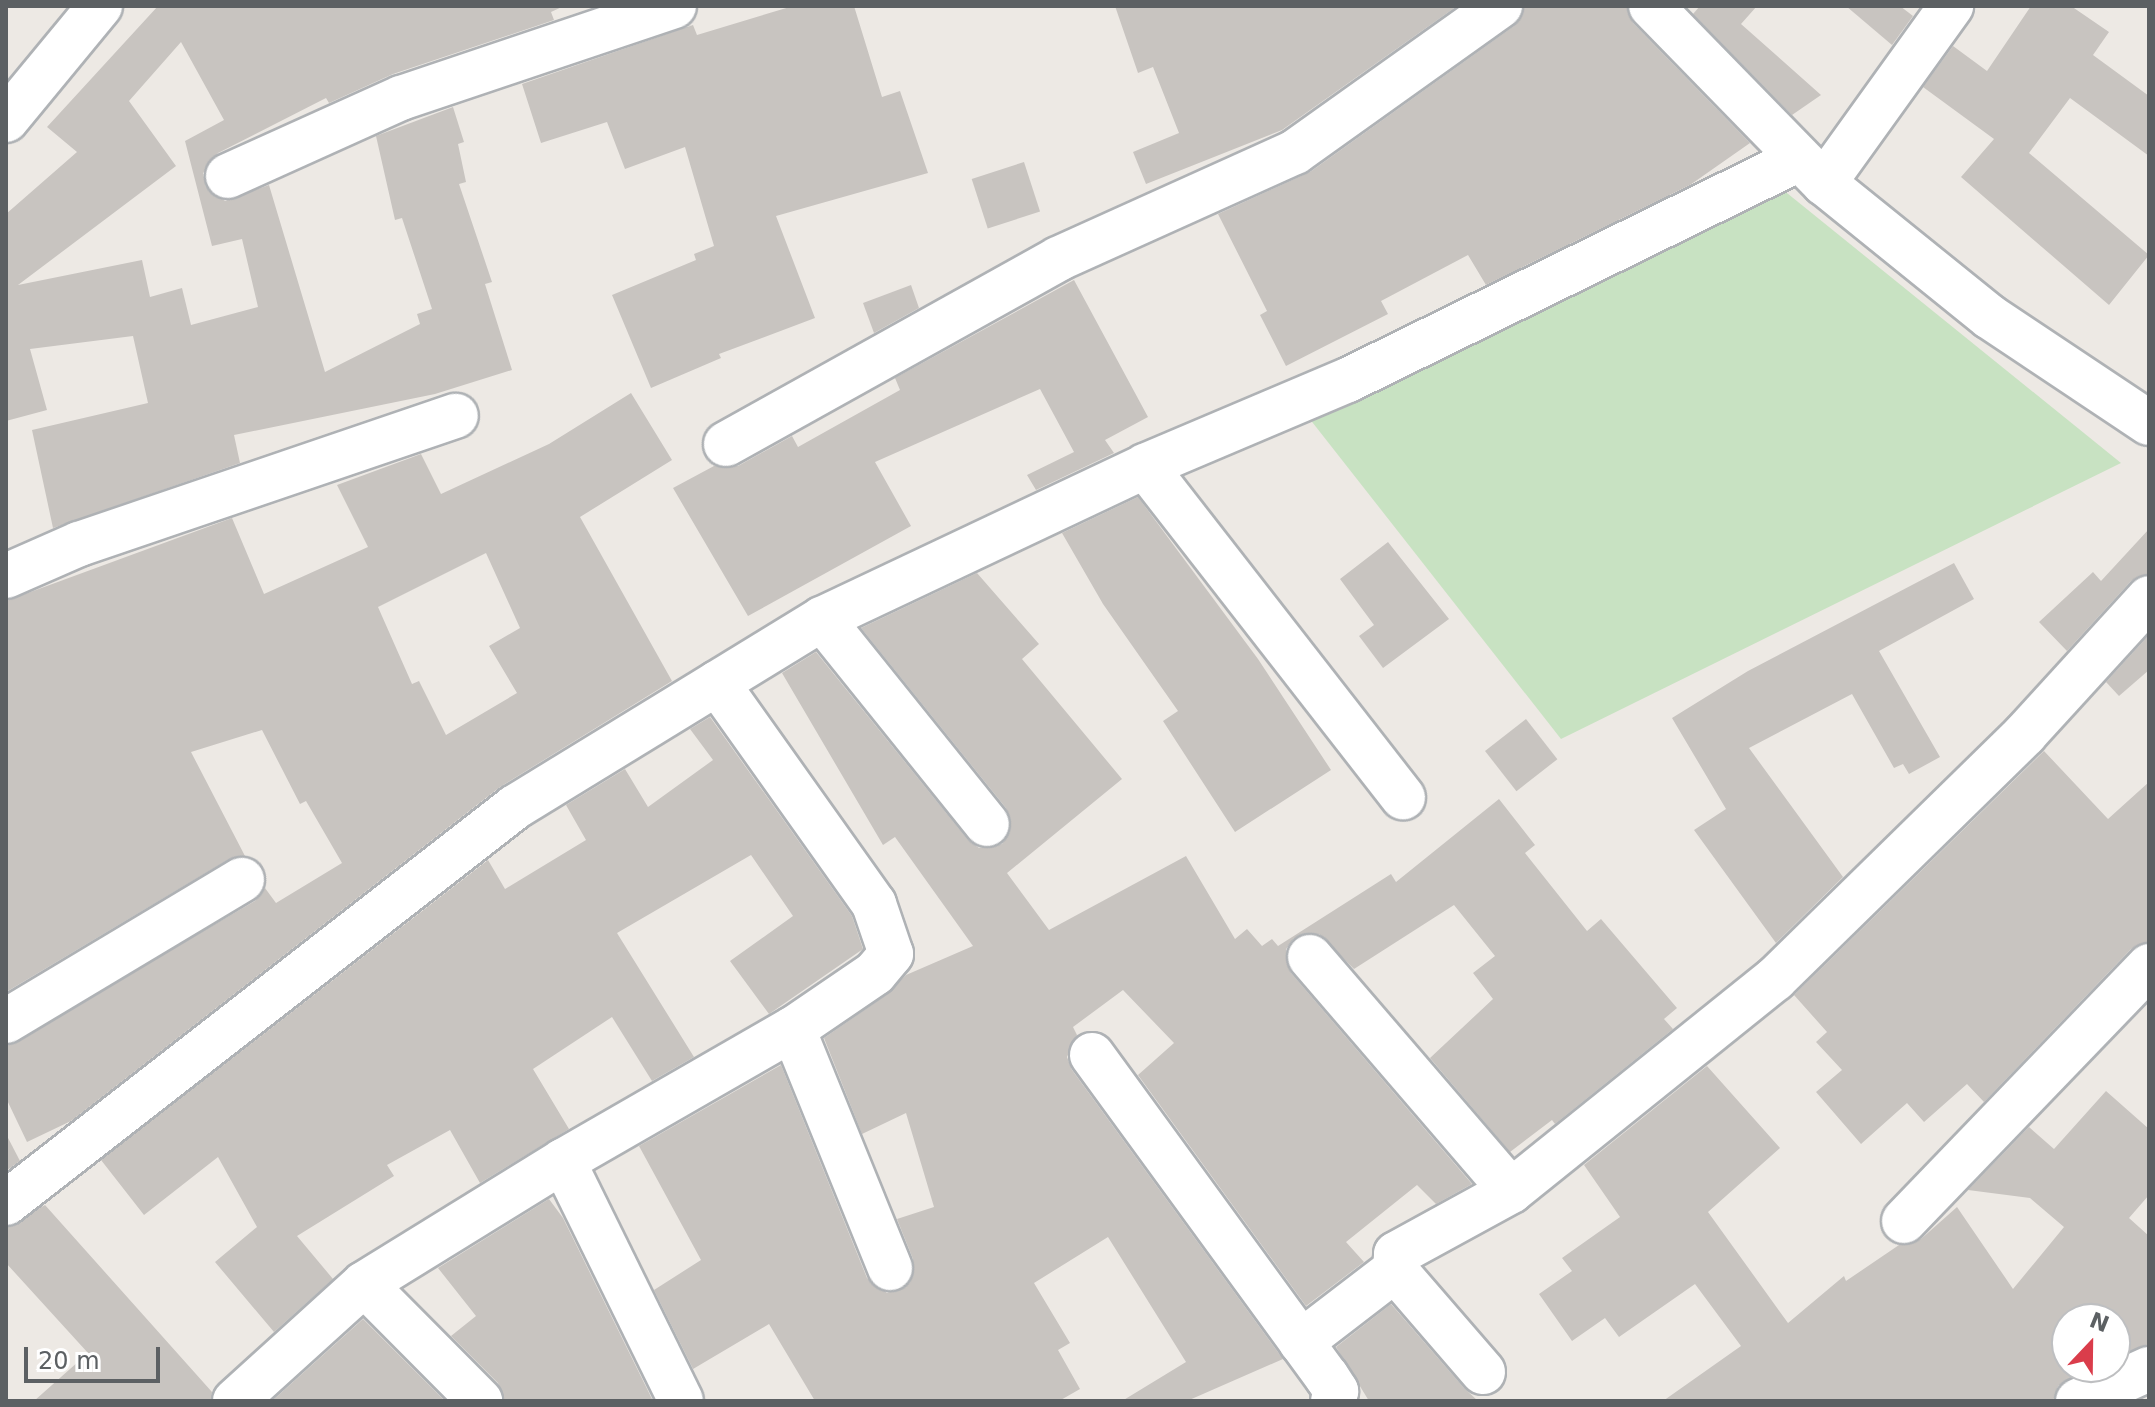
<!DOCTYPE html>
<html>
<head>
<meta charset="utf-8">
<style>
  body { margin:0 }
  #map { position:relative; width:2155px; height:1407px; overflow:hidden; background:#ede9e4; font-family:"DejaVu Sans",sans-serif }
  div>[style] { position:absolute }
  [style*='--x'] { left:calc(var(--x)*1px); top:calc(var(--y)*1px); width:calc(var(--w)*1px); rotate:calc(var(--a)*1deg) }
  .green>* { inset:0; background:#c8e2c2 }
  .building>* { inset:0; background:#c8c4c0; transform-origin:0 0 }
  .roads { filter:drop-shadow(2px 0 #afb2b5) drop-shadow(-2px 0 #afb2b5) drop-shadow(0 2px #afb2b5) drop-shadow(0 -2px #afb2b5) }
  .minor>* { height:44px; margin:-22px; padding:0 22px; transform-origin:22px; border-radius:22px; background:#fff }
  span { translate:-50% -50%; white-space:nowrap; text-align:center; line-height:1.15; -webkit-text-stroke:7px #fff; paint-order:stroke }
  .frame { position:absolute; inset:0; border:8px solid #5c6063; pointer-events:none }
  .north { position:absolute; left:2051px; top:1303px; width:80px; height:80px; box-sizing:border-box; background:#fff; border:2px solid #bebfc1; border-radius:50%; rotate:22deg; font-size:22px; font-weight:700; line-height:32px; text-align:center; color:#5c6063 }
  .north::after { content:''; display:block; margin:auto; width:28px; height:36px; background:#da3d4b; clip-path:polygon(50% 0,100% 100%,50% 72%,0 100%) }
  .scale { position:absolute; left:24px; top:1347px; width:136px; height:36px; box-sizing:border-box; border:4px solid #5c6063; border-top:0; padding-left:10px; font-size:24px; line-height:28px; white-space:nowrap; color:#5c6063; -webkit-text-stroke:6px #fff; paint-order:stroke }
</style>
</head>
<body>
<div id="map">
  <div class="green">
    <i style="clip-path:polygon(1782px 189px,2121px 463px,1561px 739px,1309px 418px)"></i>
  </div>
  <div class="building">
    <i style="clip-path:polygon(evenodd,158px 6px,564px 6px,551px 12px,554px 20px,393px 74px,329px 103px,326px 98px,218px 153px,203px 173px,206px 187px,225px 201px,269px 185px,325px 372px,420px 324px,417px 314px,432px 309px,402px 218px,395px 220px,376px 136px,453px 107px,464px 142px,458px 144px,466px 182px,459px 184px,492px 282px,485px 284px,512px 370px,435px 394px,234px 435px,240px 463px,53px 528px,32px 430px,148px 403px,133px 336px,30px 349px,47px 410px,6px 421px,6px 214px,77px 152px,47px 127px,158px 6px,181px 42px,224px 120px,185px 141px,212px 246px,242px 239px,258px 307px,191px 325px,182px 288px,150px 297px,142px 260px,18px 285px,176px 166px,129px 101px,181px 42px)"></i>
    <i style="clip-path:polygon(793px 6px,854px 6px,882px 97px,900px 91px,928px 173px,776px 216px,815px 318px,719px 354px,721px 358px,651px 388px,612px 295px,696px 260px,694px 254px,714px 246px,685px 147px,625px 169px,607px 122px,541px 143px,522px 84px,693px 25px,697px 35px)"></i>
    <i style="clip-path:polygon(1115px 6px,1457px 6px,1282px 130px,1146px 184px,1133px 152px,1179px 133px,1153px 67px,1138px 73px)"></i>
    <i style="clip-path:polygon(1525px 6px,1627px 6px,1633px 23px,1750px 143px,1690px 185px,1486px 285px,1468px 255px,1381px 301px,1388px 314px,1286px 366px,1260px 315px,1267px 311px,1218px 214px,1310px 172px,1514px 26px)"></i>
    <i style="clip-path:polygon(1700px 6px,1757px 6px,1741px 24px,1821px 95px,1792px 115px,1693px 14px)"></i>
    <i style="clip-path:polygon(1846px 6px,1900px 6px,1913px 16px,1892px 45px)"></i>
    <i style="clip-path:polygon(2031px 6px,2071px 6px,2109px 32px,2093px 55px,2149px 96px,2149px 156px,2070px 98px,2029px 153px,2149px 255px,2109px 305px,1961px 177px,1994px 139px,1923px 87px,1953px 46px,1987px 71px)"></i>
    <i style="left:1024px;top:162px;width:52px;height:55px;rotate:72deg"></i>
    <i style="clip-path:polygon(1074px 280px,1148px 417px,1105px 440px,1114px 453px,1036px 490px,1027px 475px,1074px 452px,1040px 389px,875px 462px,911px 526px,748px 616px,673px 488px,714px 466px,738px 466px,792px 436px,798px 447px,900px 390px,895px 378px)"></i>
    <i style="clip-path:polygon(911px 285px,919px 308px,874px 333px,863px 303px)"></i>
    <i style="clip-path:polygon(evenodd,631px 393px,672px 460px,580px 517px,672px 681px,500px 787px,71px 1121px,27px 1142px,6px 1098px,6px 1046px,255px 901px,265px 888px,276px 903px,342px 863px,306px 801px,300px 804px,262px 730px,191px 752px,245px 856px,229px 859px,6px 992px,6px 601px,232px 518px,264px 594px,368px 547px,337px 485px,421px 454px,441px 494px,549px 444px,631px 393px,486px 553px,520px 628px,489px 646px,517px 693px,446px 735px,419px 681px,412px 684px,378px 607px,486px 553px)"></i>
    <i style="clip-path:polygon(1138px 497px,1258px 659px,1331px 770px,1235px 832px,1163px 721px,1178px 711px,1103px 604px,1062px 533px)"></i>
    <i style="clip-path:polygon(2149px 529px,2149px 574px,2131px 581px,2067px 651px,2039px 622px,2093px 572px,2101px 581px)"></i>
    <i style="clip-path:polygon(1388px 542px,1449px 619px,1383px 668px,1359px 636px,1374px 625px,1340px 579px)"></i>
    <i style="clip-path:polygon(1954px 563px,1974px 599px,1879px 651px,1940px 757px,1909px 774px,1903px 764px,1894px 768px,1852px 694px,1749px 748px,1843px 877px,1776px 943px,1694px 830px,1726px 809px,1672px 718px,1748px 671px)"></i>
    <i style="clip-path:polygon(977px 573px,1039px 644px,1022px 659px,1122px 779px,1007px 873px,1049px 930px,1186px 856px,1235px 939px,1247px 929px,1262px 946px,1272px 939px,1278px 946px,1391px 874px,1396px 882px,1499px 799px,1535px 845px,1525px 853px,1587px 931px,1601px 919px,1677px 1008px,1664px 1019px,1673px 1029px,1555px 1124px,1552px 1120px,1510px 1152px,1430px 1058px,1493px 999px,1473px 973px,1495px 956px,1454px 905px,1354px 969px,1319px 934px,1294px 938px,1286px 949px,1291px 973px,1472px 1184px,1436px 1204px,1417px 1185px,1346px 1242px,1364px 1262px,1306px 1306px,1138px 1075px,1174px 1043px,1123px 990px,1073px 1027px,1077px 1035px,1067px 1057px,1072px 1070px,1283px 1359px,1187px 1401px,1122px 1401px,1186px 1362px,1108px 1237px,1034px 1283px,1070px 1343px,1058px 1350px,1080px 1389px,1059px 1401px,815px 1401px,769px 1324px,693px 1369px,654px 1290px,701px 1260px,639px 1146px,781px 1065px,867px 1278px,887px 1293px,910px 1283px,913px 1259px,897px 1219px,934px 1207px,906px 1113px,862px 1134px,824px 1038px,889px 993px,906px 975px,973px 946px,895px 837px,883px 845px,782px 673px,816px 652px,968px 840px,979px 848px,1002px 844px,1010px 832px,1006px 808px,861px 628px)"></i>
    <i style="clip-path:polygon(2149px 635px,2149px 670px,2119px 696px,2106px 682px)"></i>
    <i style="clip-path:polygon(710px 717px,852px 916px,863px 949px,769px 1014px,730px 961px,793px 916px,751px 855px,617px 933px,694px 1057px,652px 1081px,612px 1017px,533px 1069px,569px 1129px,480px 1183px,450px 1130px,387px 1165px,394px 1176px,297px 1236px,333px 1279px,274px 1332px,215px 1262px,257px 1227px,218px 1157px,144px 1215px,101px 1160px,488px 860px,505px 889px,586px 840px,566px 805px,625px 769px,648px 807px,713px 760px,690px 729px)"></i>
    <i style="left:1526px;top:719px;width:51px;height:52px;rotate:52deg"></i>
    <i style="clip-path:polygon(2044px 751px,2108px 819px,2149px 782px,2149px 942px,2131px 949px,1984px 1102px,1967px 1084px,1924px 1122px,1907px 1103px,1861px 1144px,1816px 1092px,1842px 1070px,1816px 1042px,1827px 1032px,1794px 995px)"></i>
    <i style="clip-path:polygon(1707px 1066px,1780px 1148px,1708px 1212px,1788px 1323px,1844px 1276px,1846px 1281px,1899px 1245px,1921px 1239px,1957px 1207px,2013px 1289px,2064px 1227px,2030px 1198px,1968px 1190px,2029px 1127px,2054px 1149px,2106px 1091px,2149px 1129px,2149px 1195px,2129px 1218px,2149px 1236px,2149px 1344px,2115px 1357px,2115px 1319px,2067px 1319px,2067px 1367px,2093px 1367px,2058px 1386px,2053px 1401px,1663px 1401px,1741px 1346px,1695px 1284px,1619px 1337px,1605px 1318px,1572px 1341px,1539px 1294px,1572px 1271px,1562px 1258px,1620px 1217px,1584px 1165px)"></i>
    <i style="clip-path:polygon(6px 1134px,20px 1161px,6px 1171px)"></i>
    <i style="clip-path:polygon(549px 1199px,563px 1218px,653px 1401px,504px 1401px,498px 1383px,451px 1336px,476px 1316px,438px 1268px)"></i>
    <i style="clip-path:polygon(45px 1205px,212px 1392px,211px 1401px,34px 1401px,88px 1353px,6px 1263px,6px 1227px)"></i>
    <i style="clip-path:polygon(1391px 1304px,1464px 1388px,1478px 1401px,1369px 1401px,1336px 1347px)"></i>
    <i style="clip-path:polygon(363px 1319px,445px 1401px,272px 1401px)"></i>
  </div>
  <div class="roads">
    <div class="minor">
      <i style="--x:1651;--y:6;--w:248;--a:45.7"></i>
      <i style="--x:1824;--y:183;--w:213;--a:38.9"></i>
      <i style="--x:1990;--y:317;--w:191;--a:33.7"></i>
      <i style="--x:6;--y:120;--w:148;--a:-50.5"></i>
      <i style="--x:228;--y:176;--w:190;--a:-24.3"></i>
      <i style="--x:401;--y:98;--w:288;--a:-18.6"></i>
      <i style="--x:1824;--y:183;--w:218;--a:-54.3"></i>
      <i style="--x:726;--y:444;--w:380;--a:-29.1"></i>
      <i style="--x:1058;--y:259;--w:260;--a:-24.3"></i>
      <i style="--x:1295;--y:152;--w:252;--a:-35.5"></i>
      <i style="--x:1145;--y:466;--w:420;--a:52.1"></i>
      <i style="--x:6;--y:576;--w:80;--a:-23.7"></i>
      <i style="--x:79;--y:544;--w:398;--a:-18.8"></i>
      <i style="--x:822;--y:619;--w:263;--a:51.2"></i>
      <i style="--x:1310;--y:957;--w:308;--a:49.3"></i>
      <i style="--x:6;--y:1021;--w:275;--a:-30.9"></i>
      <i style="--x:793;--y:1029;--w:258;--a:67.9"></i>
      <i style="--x:1092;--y:1055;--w:399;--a:53.9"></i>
      <i style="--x:1327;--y:1377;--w:17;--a:57"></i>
      <i style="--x:1336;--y:1391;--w:10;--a:107"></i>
      <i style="--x:563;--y:1161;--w:267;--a:63.8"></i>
      <i style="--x:6;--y:1203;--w:645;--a:-37.88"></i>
      <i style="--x:515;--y:807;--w:360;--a:-31.5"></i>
      <i style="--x:822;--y:619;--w:357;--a:-25.3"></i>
      <i style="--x:1145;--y:466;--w:220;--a:-23"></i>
      <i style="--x:1348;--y:380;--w:500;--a:-26.1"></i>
      <i style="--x:1904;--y:1221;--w:354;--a:-46.1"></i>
      <i style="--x:364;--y:1284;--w:165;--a:45.2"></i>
      <i style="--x:1301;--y:1342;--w:118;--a:-37.5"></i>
      <i style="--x:1483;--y:1372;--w:135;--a:-130.8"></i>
      <i style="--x:1395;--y:1270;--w:16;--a:-86"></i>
      <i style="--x:1396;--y:1254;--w:131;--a:-28.7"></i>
      <i style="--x:1511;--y:1191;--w:339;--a:-38.8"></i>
      <i style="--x:1775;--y:979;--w:350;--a:-44.4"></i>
      <i style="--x:2025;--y:734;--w:184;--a:-47.6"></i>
      <i style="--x:235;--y:1401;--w:174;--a:-42.2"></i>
      <i style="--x:364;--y:1284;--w:234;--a:-31.7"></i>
      <i style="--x:563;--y:1161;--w:265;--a:-29.9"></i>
      <i style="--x:793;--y:1029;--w:99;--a:-34.3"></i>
      <i style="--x:875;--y:973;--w:25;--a:-50"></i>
      <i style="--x:891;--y:954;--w:53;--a:-108.8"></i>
      <i style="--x:874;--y:904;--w:271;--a:-125.4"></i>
      <i style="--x:2078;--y:1401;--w:78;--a:-24.3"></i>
    </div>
  </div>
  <div class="frame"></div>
  <div class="north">N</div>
  <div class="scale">20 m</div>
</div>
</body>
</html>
